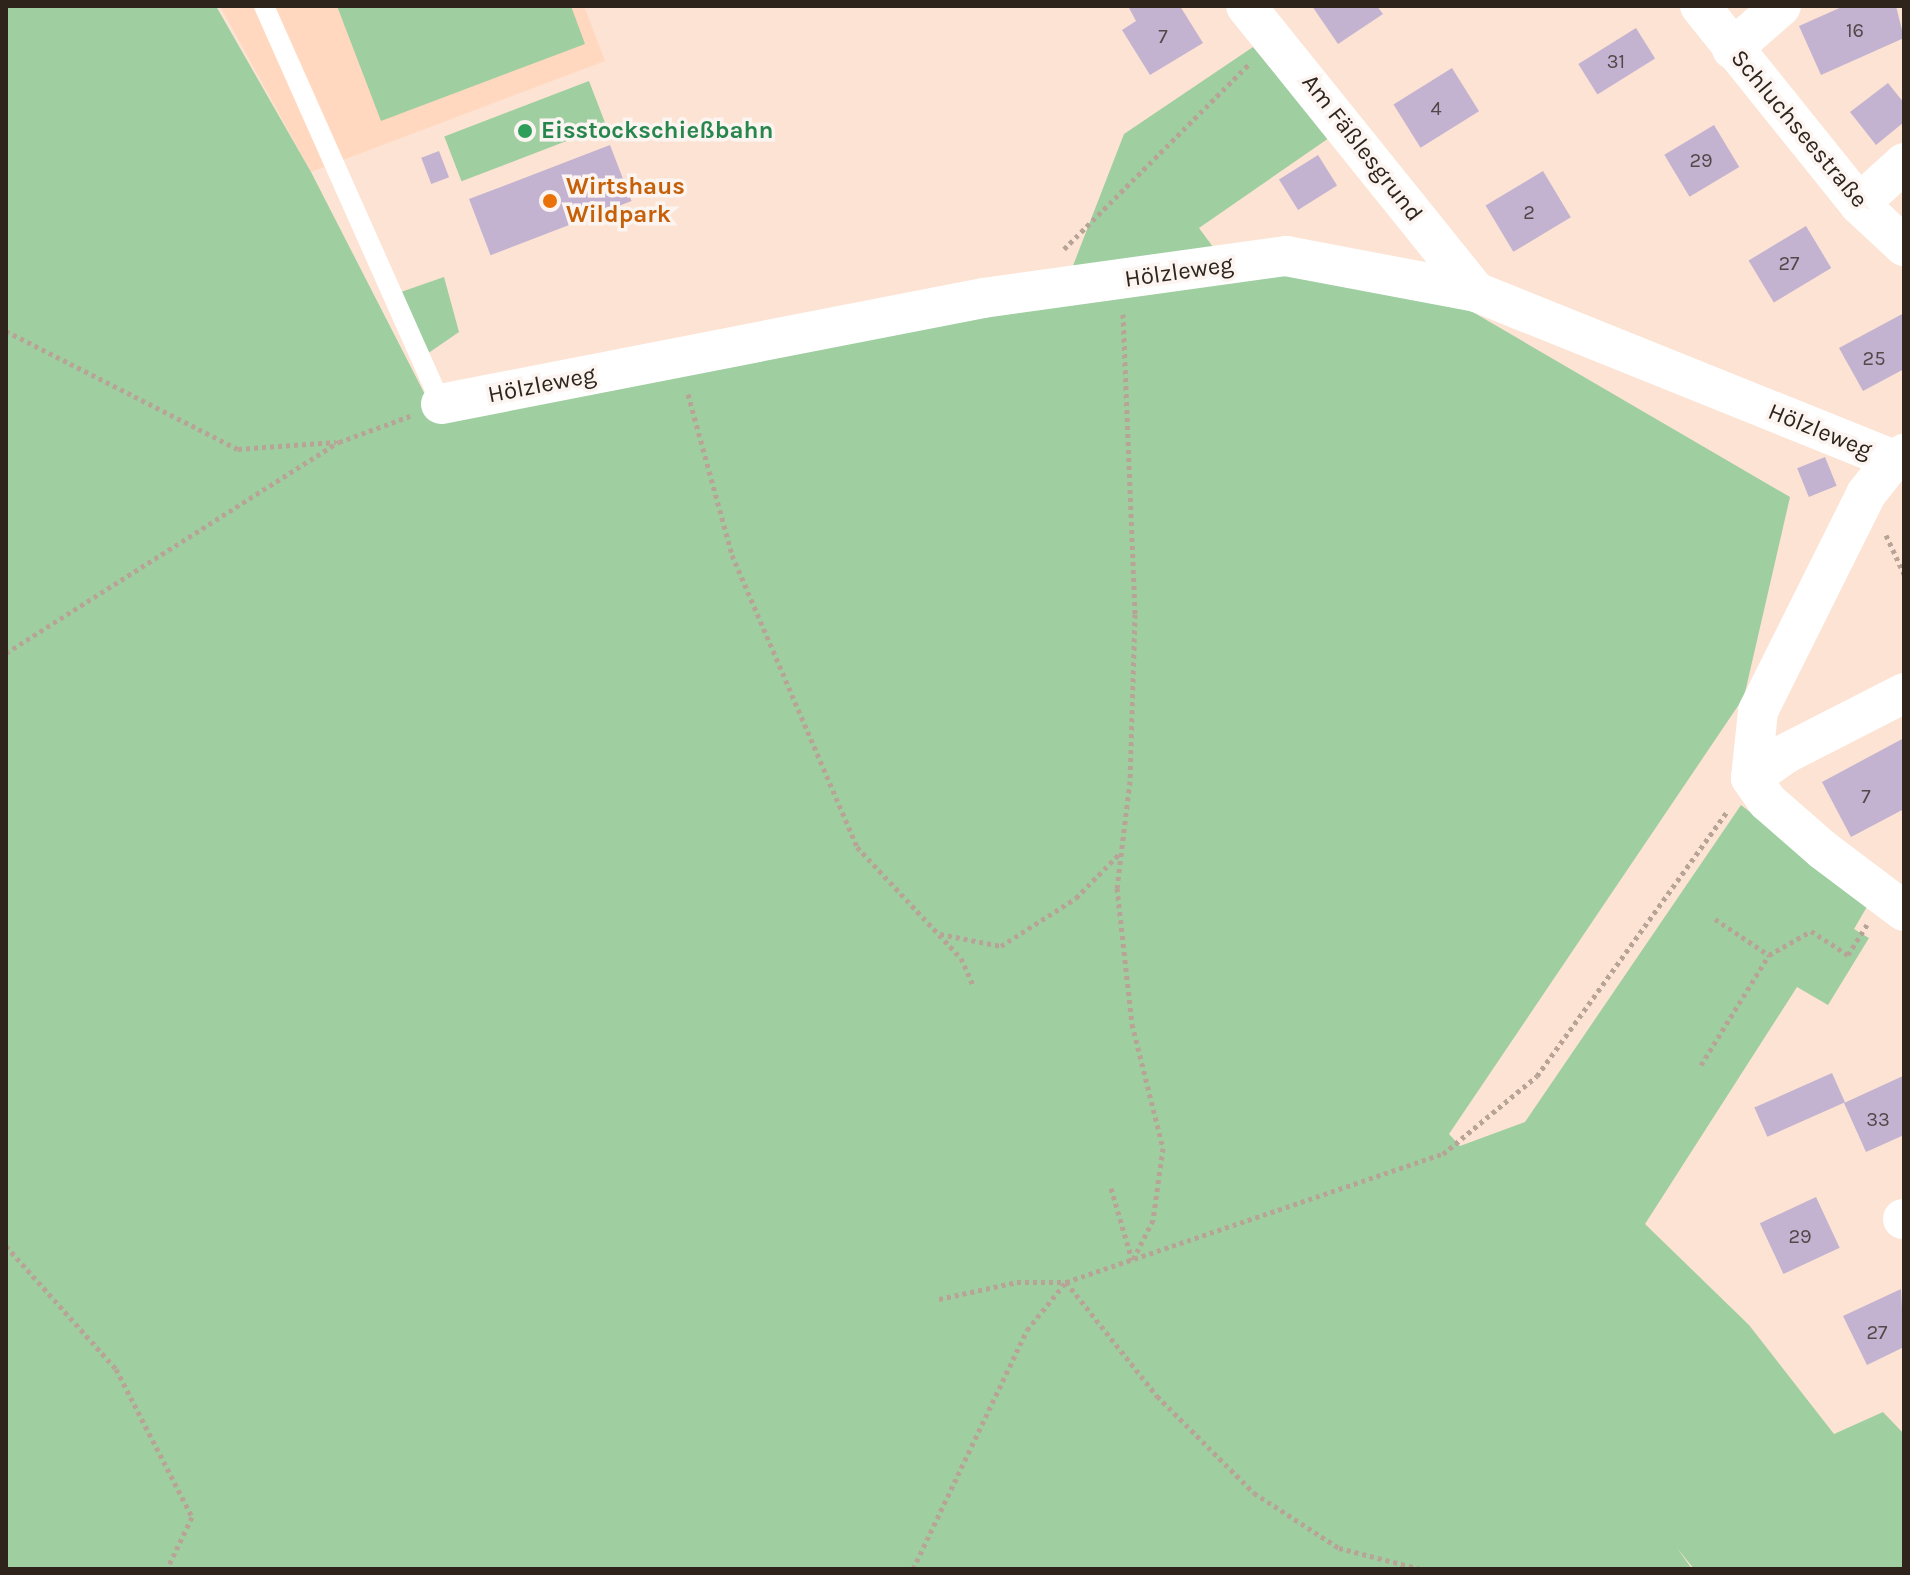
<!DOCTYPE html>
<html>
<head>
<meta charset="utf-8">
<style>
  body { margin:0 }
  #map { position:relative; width:1910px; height:1575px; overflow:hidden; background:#fce3d3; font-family:Karla,sans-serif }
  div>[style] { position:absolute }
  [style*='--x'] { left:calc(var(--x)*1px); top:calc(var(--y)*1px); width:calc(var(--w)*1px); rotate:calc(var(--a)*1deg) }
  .built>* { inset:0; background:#ffd8bf }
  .green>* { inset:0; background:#9fcea1; transform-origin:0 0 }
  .building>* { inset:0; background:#c3b3d1; transform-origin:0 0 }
  .path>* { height:5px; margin-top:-2.5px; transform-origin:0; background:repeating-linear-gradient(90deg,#b8a496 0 4px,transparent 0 8px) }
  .lane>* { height:20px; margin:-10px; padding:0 10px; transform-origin:10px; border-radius:10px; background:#fff }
  .street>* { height:40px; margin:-20px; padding:0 20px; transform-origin:20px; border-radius:20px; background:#fff }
  .dots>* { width:22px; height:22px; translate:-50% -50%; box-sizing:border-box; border:4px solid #fbf4f0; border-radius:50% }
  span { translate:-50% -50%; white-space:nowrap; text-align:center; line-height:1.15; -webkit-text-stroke:7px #fbf4f0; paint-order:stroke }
  .number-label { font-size:20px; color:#544849 }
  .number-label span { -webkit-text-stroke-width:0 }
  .street-label { font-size:24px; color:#2f241c }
  .leisure-label { font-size:24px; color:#27864d; font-weight:700 }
  .left { translate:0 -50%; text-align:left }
  .food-label { font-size:24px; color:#c56008; font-weight:700 }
  .frame { position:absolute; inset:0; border:8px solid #2f241c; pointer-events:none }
</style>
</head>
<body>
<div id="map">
  <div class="built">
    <i style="clip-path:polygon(220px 6px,584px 6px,605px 61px,311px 172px)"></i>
  </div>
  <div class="green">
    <i style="clip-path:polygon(6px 6px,216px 6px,311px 172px,437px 418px,1286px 256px,1471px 311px,1790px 497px,1744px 697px,1449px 1134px,1460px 1146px,1525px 1122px,1741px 805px,1868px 905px,1854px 929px,1869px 938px,1828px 1005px,1797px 987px,1645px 1224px,1749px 1325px,1834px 1434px,1883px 1412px,1904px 1434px,1904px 1569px,1694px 1569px,1677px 1548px,1692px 1569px,6px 1569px)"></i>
    <i style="clip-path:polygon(337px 6px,571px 6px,585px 44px,381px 121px)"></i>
    <i style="clip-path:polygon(1253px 47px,1329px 138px,1199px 228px,1216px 251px,1069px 276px,1124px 134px)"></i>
    <i style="left:589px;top:81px;width:48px;height:155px;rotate:69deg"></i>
    <i style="clip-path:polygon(444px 277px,459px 332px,427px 354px,401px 292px)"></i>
  </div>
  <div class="building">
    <i style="clip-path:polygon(1128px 6px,1180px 6px,1203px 43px,1150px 75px,1122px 30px,1136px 21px)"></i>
    <i style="clip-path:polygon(1312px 6px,1377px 6px,1383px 14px,1338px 44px)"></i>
    <i style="clip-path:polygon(1844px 6px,1896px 6px,1904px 38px,1821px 75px,1799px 26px)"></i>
    <i style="left:1636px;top:28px;width:36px;height:68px;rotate:58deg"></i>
    <i style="left:1452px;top:68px;width:51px;height:69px;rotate:58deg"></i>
    <i style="clip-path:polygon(1888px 83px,1904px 103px,1904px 122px,1876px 145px,1850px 112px)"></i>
    <i style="left:1714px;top:125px;width:49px;height:58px;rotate:59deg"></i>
    <i style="left:610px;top:145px;width:60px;height:151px;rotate:69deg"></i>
    <i style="left:439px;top:151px;width:28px;height:19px;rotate:69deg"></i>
    <i style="left:1318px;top:155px;width:36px;height:46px;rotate:58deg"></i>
    <i style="left:1543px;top:171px;width:54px;height:67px;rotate:59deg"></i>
    <i style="left:1806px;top:226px;width:49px;height:67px;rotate:59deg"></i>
    <i style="clip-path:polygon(1904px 313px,1904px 369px,1863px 391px,1839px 348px)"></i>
    <i style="left:1825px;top:457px;width:31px;height:30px;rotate:68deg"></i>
    <i style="clip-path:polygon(1904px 738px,1904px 809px,1851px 837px,1822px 782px)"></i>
    <i style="left:1832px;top:1073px;width:32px;height:85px;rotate:66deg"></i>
    <i style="clip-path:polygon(1903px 1076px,1904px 1135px,1866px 1152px,1844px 1103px)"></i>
    <i style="left:1816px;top:1197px;width:56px;height:62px;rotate:65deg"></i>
    <i style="clip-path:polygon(1901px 1289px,1904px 1347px,1867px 1365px,1843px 1316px)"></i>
  </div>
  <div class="path">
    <i style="--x:1064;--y:249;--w:262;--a:-45"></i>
    <i style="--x:1123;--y:314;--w:300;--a:87.7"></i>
    <i style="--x:1135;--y:614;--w:167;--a:91.7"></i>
    <i style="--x:1130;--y:781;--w:108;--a:96.9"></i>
    <i style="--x:1117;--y:888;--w:137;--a:83.7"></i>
    <i style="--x:1132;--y:1024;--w:128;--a:76"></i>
    <i style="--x:1163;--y:1148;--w:73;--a:97.9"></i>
    <i style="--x:1153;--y:1220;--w:45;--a:116.6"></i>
    <i style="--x:6;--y:331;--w:260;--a:27"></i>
    <i style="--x:238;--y:449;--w:98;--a:-4.1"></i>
    <i style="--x:688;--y:394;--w:167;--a:74.7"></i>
    <i style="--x:732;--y:555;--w:318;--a:66.8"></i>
    <i style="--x:857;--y:847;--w:152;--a:46.9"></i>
    <i style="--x:961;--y:958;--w:30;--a:66"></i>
    <i style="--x:1886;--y:535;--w:43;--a:65.2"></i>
    <i style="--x:6;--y:653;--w:394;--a:-32.4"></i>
    <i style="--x:339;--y:442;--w:76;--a:-20.1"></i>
    <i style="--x:1715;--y:919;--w:65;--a:33.7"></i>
    <i style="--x:940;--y:934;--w:62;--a:11.1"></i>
    <i style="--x:1001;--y:946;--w:89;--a:-32.6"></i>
    <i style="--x:1076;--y:898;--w:63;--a:-45.6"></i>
    <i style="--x:1701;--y:1065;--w:129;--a:-58.3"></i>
    <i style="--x:1769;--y:955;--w:48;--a:-29.7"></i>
    <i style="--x:1811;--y:931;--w:44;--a:33"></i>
    <i style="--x:1848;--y:955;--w:36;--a:-58"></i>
    <i style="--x:1111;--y:1188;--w:75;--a:73.7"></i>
    <i style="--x:6;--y:1246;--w:165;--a:48.2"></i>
    <i style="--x:116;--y:1369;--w:166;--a:62.8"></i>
    <i style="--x:192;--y:1517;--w:58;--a:115.7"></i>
    <i style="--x:939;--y:1299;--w:80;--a:-12.3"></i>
    <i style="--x:1017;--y:1282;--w:49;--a:0"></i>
    <i style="--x:1066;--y:1282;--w:146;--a:51.4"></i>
    <i style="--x:1157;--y:1396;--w:137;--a:45"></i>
    <i style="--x:1254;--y:1493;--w:101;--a:32.9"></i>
    <i style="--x:1339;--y:1548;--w:85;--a:14.4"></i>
    <i style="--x:913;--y:1569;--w:265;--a:-64.5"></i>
    <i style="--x:1027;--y:1330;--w:62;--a:-50.9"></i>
    <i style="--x:1066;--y:1282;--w:398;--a:-18.8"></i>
    <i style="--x:1443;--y:1154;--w:122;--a:-39.7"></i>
    <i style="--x:1537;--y:1076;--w:327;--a:-54.3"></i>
  </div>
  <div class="lane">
    <i style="--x:264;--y:6;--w:436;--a:66"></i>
  </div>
  <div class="street">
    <i style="--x:1246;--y:6;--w:367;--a:51.2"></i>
    <i style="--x:1700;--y:6;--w:254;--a:51.2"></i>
    <i style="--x:1859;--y:204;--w:62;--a:43"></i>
    <i style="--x:1732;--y:49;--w:65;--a:-41.3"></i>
    <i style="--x:1859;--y:204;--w:61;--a:-42.3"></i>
    <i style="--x:441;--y:404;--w:552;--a:-11.07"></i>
    <i style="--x:983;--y:298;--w:306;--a:-7.9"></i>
    <i style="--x:1286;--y:256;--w:193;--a:10.7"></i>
    <i style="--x:1476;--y:292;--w:450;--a:21.9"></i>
    <i style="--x:1893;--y:460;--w:13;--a:-29"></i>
    <i style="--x:1751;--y:778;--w:67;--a:-84"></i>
    <i style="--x:1758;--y:711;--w:242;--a:-63.5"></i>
    <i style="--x:1866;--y:494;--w:43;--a:-51.5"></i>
    <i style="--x:1751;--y:778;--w:29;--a:55"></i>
    <i style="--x:1768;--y:802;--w:73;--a:41.1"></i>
    <i style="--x:1823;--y:850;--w:101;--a:37"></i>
    <i style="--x:1751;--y:778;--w:42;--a:-35.2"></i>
    <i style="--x:1785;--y:754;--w:134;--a:-27.1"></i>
    <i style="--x:1903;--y:1219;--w:1;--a:0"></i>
  </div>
  <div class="dots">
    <i style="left:525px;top:131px;background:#2e9e5b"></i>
    <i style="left:550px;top:201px;background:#e8710a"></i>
  </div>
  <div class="number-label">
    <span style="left:1855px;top:30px">16</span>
    <span style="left:1163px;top:36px">7</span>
    <span style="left:1616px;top:61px">31</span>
    <span style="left:1436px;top:108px">4</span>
    <span style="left:1701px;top:160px">29</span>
    <span style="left:1529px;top:212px">2</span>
    <span style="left:1789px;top:263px">27</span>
    <span style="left:1874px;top:358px">25</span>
    <span style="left:1866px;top:796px">7</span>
    <span style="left:1878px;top:1119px">33</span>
    <span style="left:1800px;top:1236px">29</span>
    <span style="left:1877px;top:1332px">27</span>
  </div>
  <div class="street-label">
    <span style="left:1799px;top:129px;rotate:50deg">Schluchseestraße</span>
    <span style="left:1362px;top:148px;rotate:52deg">Am Fäßlesgrund</span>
    <span style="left:1179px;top:272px;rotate:-8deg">Hölzleweg</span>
    <span style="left:542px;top:385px;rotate:-11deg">Hölzleweg</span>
    <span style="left:1820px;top:431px;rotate:22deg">Hölzleweg</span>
  </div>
  <div class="leisure-label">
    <span class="left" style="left:541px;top:131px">Eisstockschießbahn</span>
  </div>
  <div class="food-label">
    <span class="left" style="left:566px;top:201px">Wirtshaus<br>Wildpark</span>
  </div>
  <div class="frame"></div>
</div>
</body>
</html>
